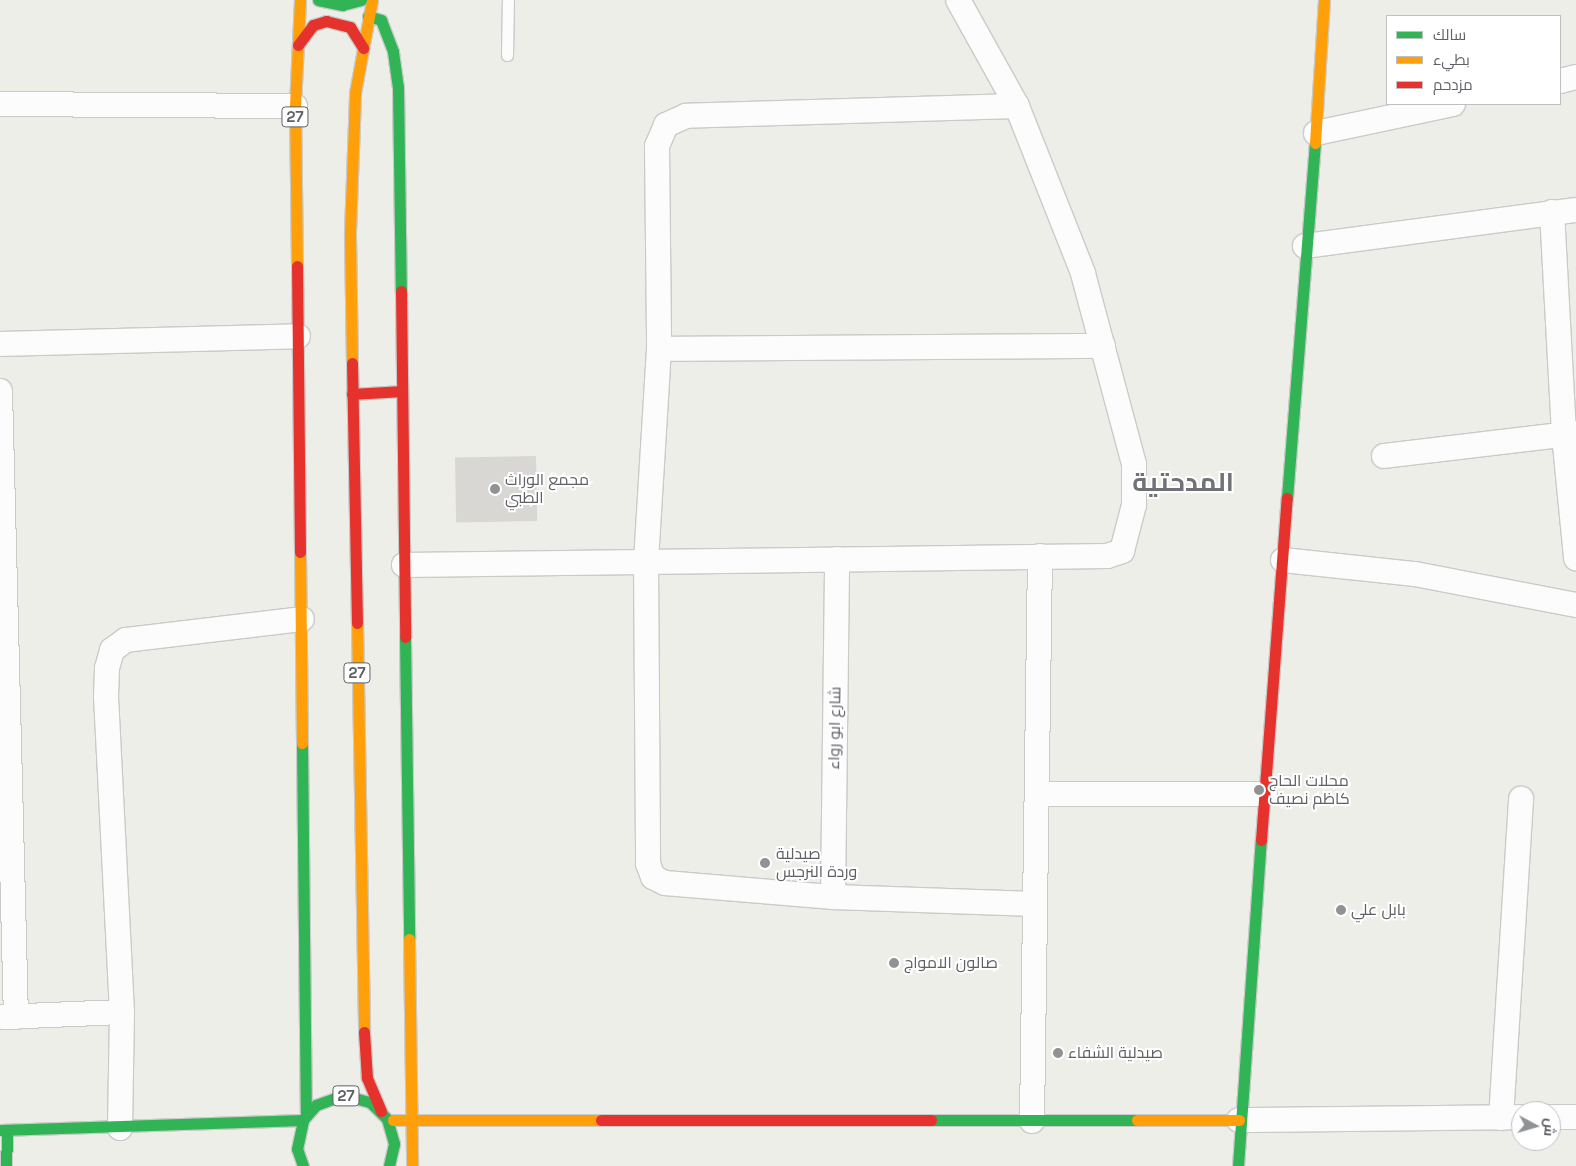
<!DOCTYPE html>
<html>
<head>
<meta charset="utf-8">
<style>
  body { margin:0 }
  #map { position:relative; width:1576px; height:1166px; overflow:hidden; background:#eeeee9; font-family:"Space Grotesk",Cairo,sans-serif }
  div>[style] { position:absolute }
  [style*='--x'] { left:calc(var(--x)*1px); top:calc(var(--y)*1px); width:calc(var(--w)*1px); rotate:calc(var(--a)*1deg) }
  .building>* { inset:0; background:#d8d7d4; transform-origin:0 0 }
  .roads { filter:drop-shadow(1px 0 #cacac9) drop-shadow(-1px 0 #cacac9) drop-shadow(0 1px #cacac9) drop-shadow(0 -1px #cacac9) }
  .lane>* { height:11px; margin:-5.5px; padding:0 5.5px; transform-origin:5.5px; border-radius:5.5px; background:#fcfcfc }
  .street>* { height:24px; margin:-12px; padding:0 12px; transform-origin:12px; border-radius:12px; background:#fcfcfc }
  .fast>* { height:11px; margin:-5.5px; padding:0 5.5px; transform-origin:5.5px; border-radius:5.5px; background:#30b455 }
  .slow>* { height:11px; margin:-5.5px; padding:0 5.5px; transform-origin:5.5px; border-radius:5.5px; background:#ff9f0a }
  .jam>* { height:11px; margin:-5.5px; padding:0 5.5px; transform-origin:5.5px; border-radius:5.5px; background:#e5322d }
  .dots>* { width:14px; height:14px; translate:-50% -50%; box-sizing:border-box; border:2px solid #fff; border-radius:50% }
  span { translate:-50% -50%; white-space:nowrap; text-align:center; line-height:1.15; -webkit-text-stroke:4px #fff; paint-order:stroke }
  .shield-label span { padding:1px 4px; background:#fff; border:1px solid; border-radius:4px; -webkit-text-stroke-width:0 }
  .shield-label { font-size:15px; color:#5f6166; font-weight:700 }
  .poi-label { font-size:16px; color:#5f6166 }
  .left { translate:0 -50%; text-align:left }
  .street-label { font-size:16px; color:#5f6166 }
  .town-label { font-size:26px; color:#707278; font-weight:700 }
  .legend { position:absolute; left:1386px; top:15px; width:175px; height:90px; box-sizing:border-box; background:#fff; border:1px solid #bfc0c2; margin:0; padding:6px 9px; list-style:none; font-size:15px; color:#5f6166 }
  .legend li { display:flex; align-items:center; gap:10px; height:25px }
  .legend b { width:25px; border:1px solid #bfc0c2 }
  .north { position:absolute; left:1511px; top:1101px; width:50px; height:50px; box-sizing:border-box; background:#fff; border:1px solid #bfc0c2; border-radius:50%; rotate:96deg; font-size:14px; font-weight:700; line-height:20px; text-align:center; color:#5f6166 }
  .north::after { content:''; display:block; margin:auto; width:18px; height:22px; background:#919294; clip-path:polygon(50% 0,100% 100%,50% 72%,0 100%) }
</style>
</head>
<body>
<div id="map">
  <div class="building">
    <i style="left:536px;top:456px;width:65px;height:81px;rotate:89deg"></i>
  </div>
  <div class="roads">
    <div class="lane">
      <i style="--x:507;--y:55;--w:55;--a:-89"></i>
    </div>
    <div class="street">
      <i style="--x:1560;--y:81;--w:16;--a:-14"></i>
      <i style="--x:0;--y:104;--w:295;--a:0.4"></i>
      <i style="--x:1017;--y:106;--w:331;--a:178.3"></i>
      <i style="--x:686;--y:116;--w:22;--a:156"></i>
      <i style="--x:666;--y:125;--w:23;--a:113"></i>
      <i style="--x:657;--y:146;--w:203;--a:89.4"></i>
      <i style="--x:659;--y:349;--w:212;--a:93.5"></i>
      <i style="--x:646;--y:561;--w:303;--a:89.6"></i>
      <i style="--x:648;--y:864;--w:14;--a:69"></i>
      <i style="--x:653;--y:877;--w:13;--a:27"></i>
      <i style="--x:665;--y:883;--w:169;--a:4.8"></i>
      <i style="--x:833;--y:897;--w:202;--a:2"></i>
      <i style="--x:1316;--y:133;--w:140;--a:-12"></i>
      <i style="--x:1552;--y:212;--w:223;--a:86.9"></i>
      <i style="--x:1564;--y:435;--w:124;--a:84.4"></i>
      <i style="--x:1305;--y:246;--w:273;--a:-7.6"></i>
      <i style="--x:0;--y:344;--w:298;--a:-1.5"></i>
      <i style="--x:659;--y:349;--w:444;--a:-0.4"></i>
      <i style="--x:0;--y:391;--w:626;--a:88.54"></i>
      <i style="--x:1384;--y:456;--w:193;--a:-6.8"></i>
      <i style="--x:1283;--y:560;--w:133;--a:6.1"></i>
      <i style="--x:1415;--y:574;--w:164;--a:10.9"></i>
      <i style="--x:404;--y:565;--w:703;--a:-0.73"></i>
      <i style="--x:1107;--y:556;--w:16;--a:-18"></i>
      <i style="--x:1122;--y:551;--w:48;--a:-75.4"></i>
      <i style="--x:1134;--y:505;--w:41;--a:-90"></i>
      <i style="--x:1134;--y:464;--w:198;--a:-105"></i>
      <i style="--x:1083;--y:273;--w:180;--a:-111.6"></i>
      <i style="--x:1017;--y:106;--w:121;--a:-119.1"></i>
      <i style="--x:1037;--y:794;--w:228;--a:0"></i>
      <i style="--x:833;--y:897;--w:338;--a:-89.3"></i>
      <i style="--x:2;--y:1017;--w:120;--a:-2.4"></i>
      <i style="--x:1551;--y:1117;--w:25;--a:0"></i>
      <i style="--x:1501;--y:1118;--w:320;--a:-86.4"></i>
      <i style="--x:1239;--y:1120;--w:282;--a:-0.6"></i>
      <i style="--x:1032;--y:1121;--w:565;--a:-89.19"></i>
      <i style="--x:120;--y:1128;--w:116;--a:-89"></i>
      <i style="--x:122;--y:1012;--w:315;--a:-92.9"></i>
      <i style="--x:106;--y:697;--w:29;--a:-88"></i>
      <i style="--x:107;--y:668;--w:19;--a:-74"></i>
      <i style="--x:112;--y:650;--w:17;--a:-36"></i>
      <i style="--x:126;--y:640;--w:177;--a:-6.8"></i>
    </div>
    <div class="fast">
      <i style="--x:318;--y:0;--w:25;--a:12"></i>
      <i style="--x:342;--y:5;--w:20;--a:-15"></i>
      <i style="--x:368;--y:16;--w:14;--a:17"></i>
      <i style="--x:381;--y:20;--w:34;--a:69"></i>
      <i style="--x:393;--y:52;--w:35;--a:82"></i>
      <i style="--x:398;--y:87;--w:204;--a:89.2"></i>
      <i style="--x:1287;--y:498;--w:356;--a:-85.5"></i>
      <i style="--x:405;--y:637;--w:302;--a:89.2"></i>
      <i style="--x:302;--y:743;--w:373;--a:89.4"></i>
      <i style="--x:931;--y:1120;--w:206;--a:0"></i>
      <i style="--x:0;--y:1130;--w:303;--a:-1.9"></i>
      <i style="--x:6;--y:1166;--w:36;--a:-88"></i>
      <i style="--x:303;--y:1166;--w:18;--a:-109"></i>
      <i style="--x:297;--y:1149;--w:30;--a:-78"></i>
      <i style="--x:303;--y:1120;--w:20;--a:-49"></i>
      <i style="--x:316;--y:1105;--w:29;--a:-20"></i>
      <i style="--x:343;--y:1095;--w:28;--a:15"></i>
      <i style="--x:370;--y:1102;--w:24;--a:45"></i>
      <i style="--x:387;--y:1119;--w:26;--a:74"></i>
      <i style="--x:394;--y:1144;--w:23;--a:103"></i>
      <i style="--x:1238;--y:1166;--w:327;--a:-86"></i>
    </div>
    <div class="slow">
      <i style="--x:1315;--y:143;--w:143;--a:-86.4"></i>
      <i style="--x:297;--y:266;--w:160;--a:-90.7"></i>
      <i style="--x:295;--y:106;--w:106;--a:-87.3"></i>
      <i style="--x:352;--y:363;--w:131;--a:-90.9"></i>
      <i style="--x:350;--y:232;--w:139;--a:-87.9"></i>
      <i style="--x:355;--y:93;--w:95;--a:-79.6"></i>
      <i style="--x:300;--y:552;--w:191;--a:89.4"></i>
      <i style="--x:357;--y:623;--w:409;--a:89"></i>
      <i style="--x:409;--y:939;--w:227;--a:89.2"></i>
      <i style="--x:393;--y:1120;--w:208;--a:0"></i>
      <i style="--x:1137;--y:1120;--w:102;--a:0"></i>
    </div>
    <div class="jam">
      <i style="--x:298;--y:45;--w:25;--a:-53"></i>
      <i style="--x:313;--y:25;--w:14;--a:-17"></i>
      <i style="--x:326;--y:21;--w:25;--a:14"></i>
      <i style="--x:350;--y:27;--w:25;--a:58"></i>
      <i style="--x:297;--y:266;--w:286;--a:89.4"></i>
      <i style="--x:401;--y:291;--w:346;--a:89.3"></i>
      <i style="--x:352;--y:363;--w:260;--a:88.9"></i>
      <i style="--x:352;--y:394;--w:50;--a:-3.4"></i>
      <i style="--x:1261;--y:840;--w:343;--a:-85.7"></i>
      <i style="--x:364;--y:1032;--w:46;--a:86.3"></i>
      <i style="--x:367;--y:1078;--w:36;--a:67"></i>
      <i style="--x:601;--y:1120;--w:330;--a:0"></i>
    </div>
  </div>
  <div class="dots">
    <i style="left:495px;top:489px;background:#919294"></i>
    <i style="left:1259px;top:790px;background:#919294"></i>
    <i style="left:765px;top:863px;background:#919294"></i>
    <i style="left:1341px;top:910px;background:#919294"></i>
    <i style="left:894px;top:963px;background:#919294"></i>
    <i style="left:1058px;top:1053px;background:#919294"></i>
  </div>
  <div class="shield-label">
    <span style="left:295px;top:117px">27</span>
    <span style="left:357px;top:673px">27</span>
    <span style="left:346px;top:1096px">27</span>
  </div>
  <div class="poi-label">
    <span class="left" style="left:505px;top:489px">مجمع الوراث<br>الطبي</span>
    <span class="left" style="left:1269px;top:790px">محلات الحاج<br>كاظم نصيف</span>
    <span class="left" style="left:776px;top:863px">صيدلية<br>وردة النرجس</span>
    <span class="left" style="left:1351px;top:910px">بابل علي</span>
    <span class="left" style="left:904px;top:963px">صالون الامواج</span>
    <span class="left" style="left:1068px;top:1053px">صيدلية الشفاء</span>
  </div>
  <div class="street-label">
    <span style="left:835px;top:728px;rotate:-89deg">شارع ابو رواء</span>
  </div>
  <div class="town-label">
    <span style="left:1183px;top:483px">المدحتية</span>
  </div>
  <ul class="legend">
  <li><b style="height:6px;background:#30b455"></b>سالك</li>
  <li><b style="height:6px;background:#ff9f0a"></b>بطيء</li>
  <li><b style="height:6px;background:#e5322d"></b>مزدحم</li>
  </ul>
  <div class="north">ش</div>
</div>
</body>
</html>
